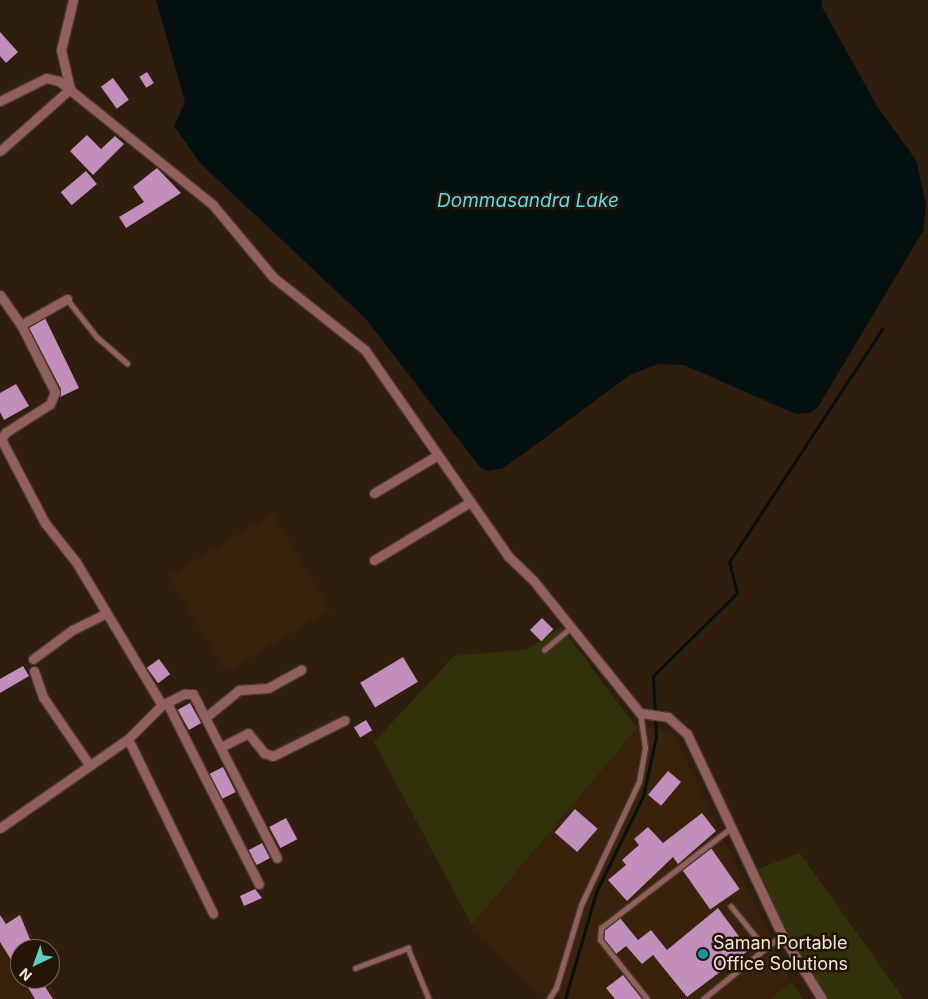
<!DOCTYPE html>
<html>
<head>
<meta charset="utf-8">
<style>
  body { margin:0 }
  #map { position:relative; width:928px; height:999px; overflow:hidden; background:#2f1e0d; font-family:Inter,sans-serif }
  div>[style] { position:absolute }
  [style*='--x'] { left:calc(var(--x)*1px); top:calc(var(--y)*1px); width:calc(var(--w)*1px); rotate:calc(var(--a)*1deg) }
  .built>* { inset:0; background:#38220b; transform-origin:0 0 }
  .green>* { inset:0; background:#313209 }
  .water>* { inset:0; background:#051011 }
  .stream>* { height:3px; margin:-1.5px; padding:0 1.5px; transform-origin:1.5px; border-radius:1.5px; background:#051011 }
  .building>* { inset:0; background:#c28ebb; transform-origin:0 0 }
  .roads { filter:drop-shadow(1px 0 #4a3a2a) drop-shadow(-1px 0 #4a3a2a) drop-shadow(0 1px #4a3a2a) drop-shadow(0 -1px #4a3a2a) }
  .lane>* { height:4.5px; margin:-2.25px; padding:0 2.25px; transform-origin:2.25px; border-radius:2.25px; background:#915f5e }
  .street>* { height:9px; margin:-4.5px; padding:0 4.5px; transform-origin:4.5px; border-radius:4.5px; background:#915f5e }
  .dots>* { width:14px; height:14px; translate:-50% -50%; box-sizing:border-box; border:2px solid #251504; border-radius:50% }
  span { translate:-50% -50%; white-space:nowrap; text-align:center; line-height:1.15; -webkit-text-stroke:5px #251504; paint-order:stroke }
  .poi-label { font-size:18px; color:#f2e6db }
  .left { translate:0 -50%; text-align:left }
  .water-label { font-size:19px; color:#55dde9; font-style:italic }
  .north { position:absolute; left:10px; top:939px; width:50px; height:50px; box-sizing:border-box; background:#251504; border:1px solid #77695a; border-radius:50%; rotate:222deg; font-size:14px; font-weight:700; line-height:20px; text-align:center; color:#f2e6db }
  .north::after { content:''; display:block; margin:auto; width:18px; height:22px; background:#5bcebc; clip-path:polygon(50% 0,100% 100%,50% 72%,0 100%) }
</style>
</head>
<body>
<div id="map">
  <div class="built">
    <i style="left:273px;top:514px;width:111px;height:121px;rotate:59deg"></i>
    <i style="clip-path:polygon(639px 725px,673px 733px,792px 982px,770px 999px,570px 999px,535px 992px,472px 925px)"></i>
    <i style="clip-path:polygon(22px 912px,37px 949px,20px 949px,20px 979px,49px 979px,57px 999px,0 999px,0 920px)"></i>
  </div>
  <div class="green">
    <i style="clip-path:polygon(561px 627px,637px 728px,472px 925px,374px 742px,454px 656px,528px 649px)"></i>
    <i style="clip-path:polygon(800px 853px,904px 999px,829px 999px,798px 956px,758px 869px)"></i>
    <i style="clip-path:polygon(792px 982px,803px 999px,770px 999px)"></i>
  </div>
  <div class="water">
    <i style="clip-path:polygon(156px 0,822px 0,822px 7px,877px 106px,916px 160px,926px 204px,923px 231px,818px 407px,810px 413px,796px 414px,684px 365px,658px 364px,630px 375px,504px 468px,488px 471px,479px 466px,366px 319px,201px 164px,174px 126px,185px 102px)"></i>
  </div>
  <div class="stream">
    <i style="--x:565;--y:999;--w:111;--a:-73.8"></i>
    <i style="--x:596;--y:892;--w:107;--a:-63.9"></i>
    <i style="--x:643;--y:796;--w:60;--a:-77.6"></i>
    <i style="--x:656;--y:737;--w:61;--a:-92.8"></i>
    <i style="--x:653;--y:676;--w:118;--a:-44.7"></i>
    <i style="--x:737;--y:593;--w:32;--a:-104"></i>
    <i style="--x:729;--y:562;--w:279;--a:-56.7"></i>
  </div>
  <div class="building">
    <i style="clip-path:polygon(0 32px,18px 52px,6px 63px,0 56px)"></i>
    <i style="left:147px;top:72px;width:13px;height:9px;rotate:58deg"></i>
    <i style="left:113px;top:78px;width:27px;height:15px;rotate:54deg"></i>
    <i style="clip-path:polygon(87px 135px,101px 149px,115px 136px,124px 144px,93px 175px,70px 151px)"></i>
    <i style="clip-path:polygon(157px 168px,181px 193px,126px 228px,119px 217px,144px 202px,133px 187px)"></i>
    <i style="left:86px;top:171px;width:17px;height:33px;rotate:50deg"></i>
    <i style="clip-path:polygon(45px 318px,79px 388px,60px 397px,61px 389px,29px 328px)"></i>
    <i style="clip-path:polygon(16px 384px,29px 406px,4px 420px,0 412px,0 393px)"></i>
    <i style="left:542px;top:618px;width:16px;height:17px;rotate:45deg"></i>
    <i style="left:403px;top:657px;width:29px;height:50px;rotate:59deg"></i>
    <i style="left:159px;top:659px;width:19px;height:15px;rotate:54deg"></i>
    <i style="clip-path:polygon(23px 666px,29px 676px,0 693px,0 679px)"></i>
    <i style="left:190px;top:703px;width:23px;height:14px;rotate:61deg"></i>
    <i style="left:366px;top:720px;width:12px;height:14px;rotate:59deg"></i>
    <i style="left:223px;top:767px;width:28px;height:15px;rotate:63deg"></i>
    <i style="left:668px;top:771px;width:17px;height:31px;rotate:40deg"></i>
    <i style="left:575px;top:809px;width:30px;height:31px;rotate:41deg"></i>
    <i style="clip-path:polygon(702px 813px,716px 831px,678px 864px,673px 857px,627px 901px,608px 880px,626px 865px,622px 860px,639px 845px,634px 839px,648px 827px,663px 843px)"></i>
    <i style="left:286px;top:818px;width:24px;height:19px;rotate:62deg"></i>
    <i style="left:262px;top:843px;width:17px;height:15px;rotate:62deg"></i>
    <i style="left:711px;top:848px;width:50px;height:36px;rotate:55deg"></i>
    <i style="clip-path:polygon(255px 889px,262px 898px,244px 906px,240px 896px)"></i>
    <i style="clip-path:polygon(718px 908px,749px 950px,687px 997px,653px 955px,642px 964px,626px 946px,616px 954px,604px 939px,605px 930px,620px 918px,638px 940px,651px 930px,667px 950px)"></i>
    <i style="clip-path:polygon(0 915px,6px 924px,20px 915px,34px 949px,20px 949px,20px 974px,0 942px)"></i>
    <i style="clip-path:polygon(623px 975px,642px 999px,615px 999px,606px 988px)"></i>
    <i style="clip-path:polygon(23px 979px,40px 979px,53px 999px,35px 999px)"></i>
  </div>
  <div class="roads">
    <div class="lane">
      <i style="--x:67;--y:299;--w:48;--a:51.7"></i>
      <i style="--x:97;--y:337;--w:40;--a:41"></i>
      <i style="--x:544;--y:650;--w:35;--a:-40"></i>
      <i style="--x:731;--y:906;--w:54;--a:51"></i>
      <i style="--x:355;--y:968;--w:57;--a:-20.7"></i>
      <i style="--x:408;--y:948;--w:55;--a:67.6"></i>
      <i style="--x:549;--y:999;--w:13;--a:-58"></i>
      <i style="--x:556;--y:988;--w:87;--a:-73.2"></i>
      <i style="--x:581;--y:905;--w:136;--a:-64.8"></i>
      <i style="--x:639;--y:782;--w:35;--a:-80"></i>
      <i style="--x:645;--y:748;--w:35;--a:-98"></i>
      <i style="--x:647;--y:999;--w:75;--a:-128.5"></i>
      <i style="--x:600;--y:940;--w:12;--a:-85"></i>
      <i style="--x:601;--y:928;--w:164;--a:-37.6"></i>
      <i style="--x:703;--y:999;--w:102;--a:-39"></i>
    </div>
    <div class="street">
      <i style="--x:70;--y:89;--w:40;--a:-103"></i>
      <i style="--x:61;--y:50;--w:51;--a:-76.5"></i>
      <i style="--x:0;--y:101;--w:51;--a:-26.6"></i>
      <i style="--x:46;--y:78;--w:13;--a:13"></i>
      <i style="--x:59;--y:81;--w:198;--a:38.8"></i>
      <i style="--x:213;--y:205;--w:94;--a:50.2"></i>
      <i style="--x:273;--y:277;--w:117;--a:38.4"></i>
      <i style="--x:365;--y:350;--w:251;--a:55.2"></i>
      <i style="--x:508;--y:556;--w:35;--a:44"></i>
      <i style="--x:533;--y:580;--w:171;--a:51.2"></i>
      <i style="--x:640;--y:713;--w:28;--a:8"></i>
      <i style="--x:668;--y:717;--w:25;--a:42"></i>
      <i style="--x:687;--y:734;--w:222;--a:64.7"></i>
      <i style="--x:782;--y:935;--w:75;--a:58"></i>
      <i style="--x:0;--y:151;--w:94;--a:-41.5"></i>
      <i style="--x:0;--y:295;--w:37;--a:55"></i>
      <i style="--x:21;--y:325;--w:75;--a:63.1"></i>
      <i style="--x:55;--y:392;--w:13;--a:113"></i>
      <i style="--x:50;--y:404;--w:52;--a:147.5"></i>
      <i style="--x:6;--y:432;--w:9;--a:126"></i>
      <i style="--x:1;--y:439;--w:95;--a:62.4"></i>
      <i style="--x:45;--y:523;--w:50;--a:51.5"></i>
      <i style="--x:76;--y:562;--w:167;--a:59"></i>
      <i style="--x:162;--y:705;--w:48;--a:135"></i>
      <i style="--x:128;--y:739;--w:156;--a:145.2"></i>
      <i style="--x:21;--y:325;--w:53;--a:-29.5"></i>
      <i style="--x:374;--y:493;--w:74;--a:-30.7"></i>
      <i style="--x:374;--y:560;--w:112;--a:-31.1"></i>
      <i style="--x:33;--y:659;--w:49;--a:-36.6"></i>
      <i style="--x:72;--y:630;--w:37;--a:-26"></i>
      <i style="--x:34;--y:671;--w:28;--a:71"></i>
      <i style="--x:43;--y:697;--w:80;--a:55.7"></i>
      <i style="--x:167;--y:703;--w:203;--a:63.1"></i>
      <i style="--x:162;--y:705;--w:25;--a:-27"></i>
      <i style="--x:184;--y:694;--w:9;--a:0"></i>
      <i style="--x:193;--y:694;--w:184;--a:62.9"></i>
      <i style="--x:206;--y:717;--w:43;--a:-39.3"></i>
      <i style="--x:239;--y:690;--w:29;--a:-4"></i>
      <i style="--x:268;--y:688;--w:38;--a:-29"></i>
      <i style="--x:128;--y:739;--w:194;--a:64"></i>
      <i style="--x:221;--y:747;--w:30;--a:-27"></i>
      <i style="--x:248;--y:733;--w:26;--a:51"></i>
      <i style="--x:264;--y:753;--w:9;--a:18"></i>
      <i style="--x:273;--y:756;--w:80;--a:-26.6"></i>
    </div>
  </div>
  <div class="dots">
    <i style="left:703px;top:954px;background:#0f9aa8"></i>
  </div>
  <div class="poi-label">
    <span class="left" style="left:713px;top:954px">Saman Portable<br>Office Solutions</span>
  </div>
  <div class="water-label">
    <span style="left:528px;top:201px">Dommasandra Lake</span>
  </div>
  <div class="north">N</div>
</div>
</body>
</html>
